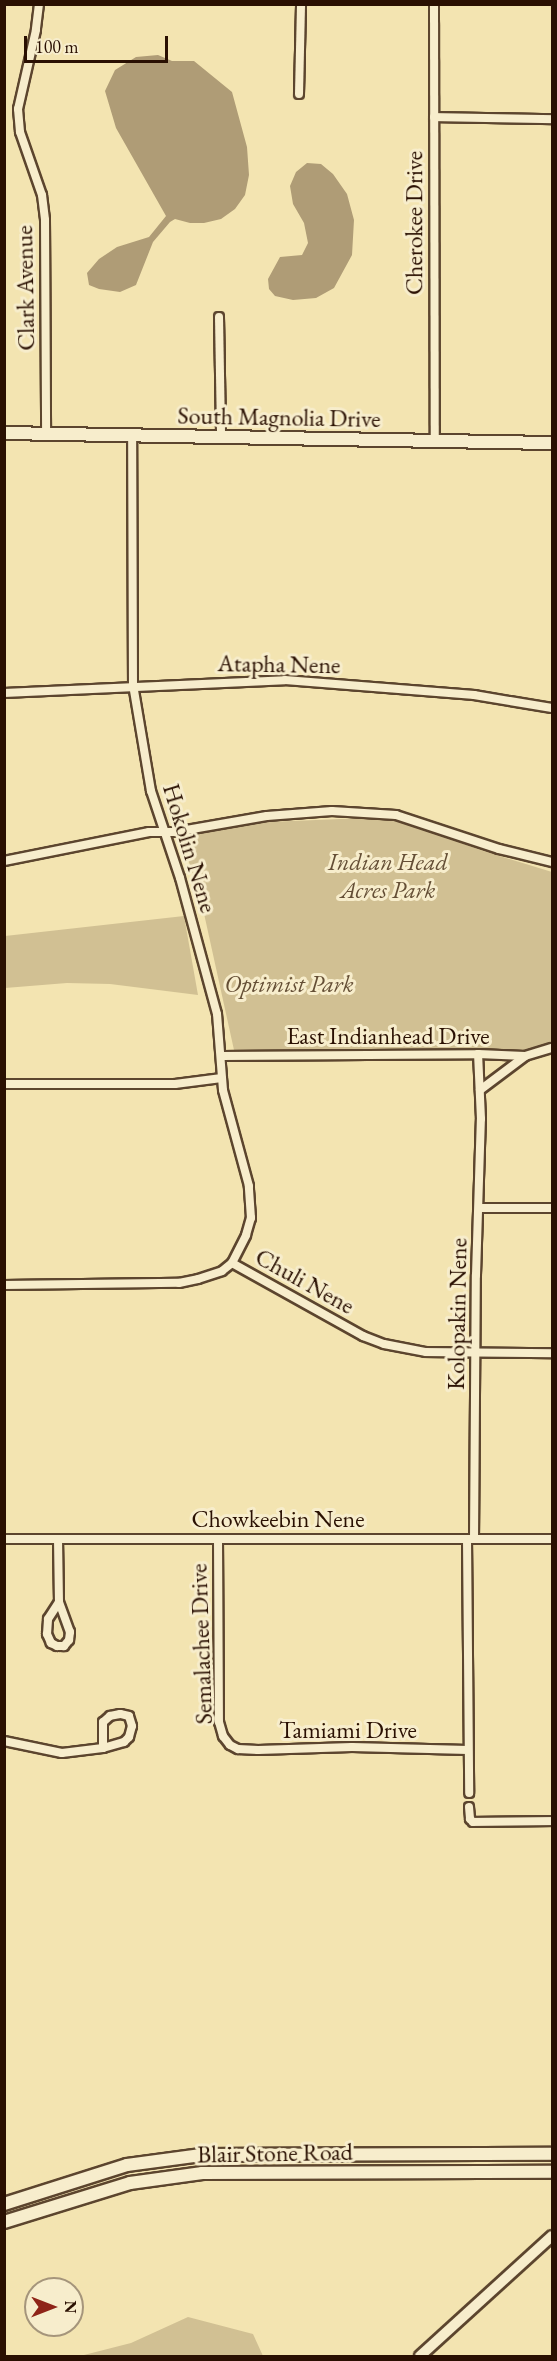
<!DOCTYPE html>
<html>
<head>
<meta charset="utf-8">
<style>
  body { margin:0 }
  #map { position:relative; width:557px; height:2361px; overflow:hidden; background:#f3e4b1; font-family:"EB Garamond",serif }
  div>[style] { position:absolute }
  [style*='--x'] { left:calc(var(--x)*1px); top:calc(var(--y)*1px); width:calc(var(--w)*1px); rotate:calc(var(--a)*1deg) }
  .green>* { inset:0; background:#d1c093 }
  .water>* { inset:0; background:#af9c76 }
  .roads { filter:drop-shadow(2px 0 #5c452e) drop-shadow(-2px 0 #5c452e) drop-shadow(0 2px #5c452e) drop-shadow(0 -2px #5c452e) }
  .minor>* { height:8px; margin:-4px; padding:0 4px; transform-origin:4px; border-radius:4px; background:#f7edcc }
  .tertiary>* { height:10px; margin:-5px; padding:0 5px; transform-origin:5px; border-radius:5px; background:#f7edcc }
  .secondary>* { height:12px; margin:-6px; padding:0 6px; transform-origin:6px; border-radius:6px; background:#f7edcc }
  span { translate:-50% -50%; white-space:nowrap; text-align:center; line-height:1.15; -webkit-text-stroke:6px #f7edcc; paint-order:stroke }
  .street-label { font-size:24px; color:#2a1002 }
  .park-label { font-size:24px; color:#644e35; font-style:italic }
  .frame { position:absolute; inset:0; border:6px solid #2a1002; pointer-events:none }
  .north { position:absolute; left:24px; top:2277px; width:60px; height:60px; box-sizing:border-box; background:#f7edcc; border:2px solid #a5957b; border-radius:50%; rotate:90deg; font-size:16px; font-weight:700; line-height:24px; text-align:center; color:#2a1002 }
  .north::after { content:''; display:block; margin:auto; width:21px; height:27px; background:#8f2418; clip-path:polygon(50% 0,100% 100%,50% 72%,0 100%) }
  .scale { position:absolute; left:24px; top:36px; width:144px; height:27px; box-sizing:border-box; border:3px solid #2a1002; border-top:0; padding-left:8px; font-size:18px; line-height:21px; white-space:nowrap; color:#2a1002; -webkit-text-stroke:4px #f7edcc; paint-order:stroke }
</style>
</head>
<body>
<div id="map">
  <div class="green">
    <i style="clip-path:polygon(365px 818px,401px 821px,483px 851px,552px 872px,552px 1044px,530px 1050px,234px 1050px,203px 909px,181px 836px,267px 822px)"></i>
    <i style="clip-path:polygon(184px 916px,198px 995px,110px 984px,67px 983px,5px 988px,5px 936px)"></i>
    <i style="clip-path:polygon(188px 2317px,253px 2334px,263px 2356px,80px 2356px,131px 2343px)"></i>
  </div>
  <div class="water">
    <i style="clip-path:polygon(158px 55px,172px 61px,194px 61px,232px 92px,247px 147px,249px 175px,245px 195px,235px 209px,221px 219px,204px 223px,190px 223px,175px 219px,170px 222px,153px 242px,136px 285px,120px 292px,99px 289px,89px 285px,87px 273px,99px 259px,117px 247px,149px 237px,166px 216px,116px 128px,105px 91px,115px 70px,136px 57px)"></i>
    <i style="clip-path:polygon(307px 163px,321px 164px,333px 174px,347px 194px,354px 220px,352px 255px,334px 288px,316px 298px,293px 300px,275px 296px,269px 289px,268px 279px,280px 257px,302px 255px,308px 243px,304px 223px,293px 204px,290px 186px,296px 172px)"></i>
  </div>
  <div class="roads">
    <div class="minor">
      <i style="--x:39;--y:4;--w:26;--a:97"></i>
      <i style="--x:36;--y:30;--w:81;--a:102.8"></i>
      <i style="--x:18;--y:109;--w:23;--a:85"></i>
      <i style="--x:20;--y:132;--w:67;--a:70.8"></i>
      <i style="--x:42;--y:195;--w:25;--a:83"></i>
      <i style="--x:45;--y:220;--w:214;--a:89.7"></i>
      <i style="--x:434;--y:4;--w:437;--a:89.9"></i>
      <i style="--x:299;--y:94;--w:90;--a:-88.7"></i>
      <i style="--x:434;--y:117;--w:118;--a:1"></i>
      <i style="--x:219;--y:317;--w:120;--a:89"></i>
      <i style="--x:4;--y:693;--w:281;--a:-2.6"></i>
      <i style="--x:285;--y:680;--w:190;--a:4.5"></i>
      <i style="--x:474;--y:695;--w:79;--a:9.5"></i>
      <i style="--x:4;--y:861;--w:148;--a:-11.3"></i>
      <i style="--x:149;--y:832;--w:26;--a:0"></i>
      <i style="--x:175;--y:832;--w:93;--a:-9.9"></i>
      <i style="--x:267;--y:816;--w:65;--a:-4.4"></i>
      <i style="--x:332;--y:811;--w:64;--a:3.6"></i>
      <i style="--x:396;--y:815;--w:108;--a:18.3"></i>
      <i style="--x:499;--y:849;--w:55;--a:13.8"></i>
      <i style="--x:222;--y:1056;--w:256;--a:-0.4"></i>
      <i style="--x:478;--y:1054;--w:47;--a:2.4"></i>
      <i style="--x:525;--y:1056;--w:28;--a:-17"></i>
      <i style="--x:4;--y:1084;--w:171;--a:0"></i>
      <i style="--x:175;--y:1084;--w:47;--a:-7.3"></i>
      <i style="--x:480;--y:1090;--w:55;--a:-36.9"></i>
      <i style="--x:479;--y:1208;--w:73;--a:0"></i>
      <i style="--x:232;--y:1263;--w:150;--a:29.1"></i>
      <i style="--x:363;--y:1336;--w:22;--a:21"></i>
      <i style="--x:384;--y:1344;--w:43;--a:10.8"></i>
      <i style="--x:426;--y:1352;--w:126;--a:0.5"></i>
      <i style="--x:4;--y:1285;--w:175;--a:-0.7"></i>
      <i style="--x:179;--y:1283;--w:19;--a:-12"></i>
      <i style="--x:198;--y:1279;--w:25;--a:-18"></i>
      <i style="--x:222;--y:1271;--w:13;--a:-39"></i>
      <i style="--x:232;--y:1263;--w:31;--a:-63"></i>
      <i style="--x:246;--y:1235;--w:18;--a:-74"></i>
      <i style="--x:251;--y:1218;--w:32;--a:-94"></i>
      <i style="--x:249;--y:1186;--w:99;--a:-105.2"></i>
      <i style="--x:223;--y:1090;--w:76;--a:-94.5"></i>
      <i style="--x:217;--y:1014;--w:141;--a:-105.2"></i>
      <i style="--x:180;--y:878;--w:92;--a:-108.4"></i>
      <i style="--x:151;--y:791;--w:108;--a:-99.6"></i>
      <i style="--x:133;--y:685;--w:249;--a:-90.2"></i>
      <i style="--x:4;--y:1539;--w:548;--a:0"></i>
      <i style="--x:58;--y:1539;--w:63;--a:89.1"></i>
      <i style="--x:218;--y:1539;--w:183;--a:89.7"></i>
      <i style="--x:219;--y:1722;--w:15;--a:74"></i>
      <i style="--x:223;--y:1736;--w:11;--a:52"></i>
      <i style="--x:230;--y:1745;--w:9;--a:27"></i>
      <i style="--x:238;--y:1749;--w:20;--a:3"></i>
      <i style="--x:258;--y:1750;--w:94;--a:-1.8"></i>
      <i style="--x:352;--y:1747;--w:116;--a:1.5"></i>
      <i style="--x:467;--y:1539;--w:254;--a:89.5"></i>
      <i style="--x:474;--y:1539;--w:264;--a:-89.6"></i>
      <i style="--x:476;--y:1275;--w:156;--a:-88.2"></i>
      <i style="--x:481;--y:1119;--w:65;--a:-92.6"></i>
      <i style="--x:59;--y:1602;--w:32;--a:70"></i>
      <i style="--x:70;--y:1632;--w:8;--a:97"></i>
      <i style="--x:69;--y:1640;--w:8;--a:130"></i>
      <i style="--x:64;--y:1646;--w:7;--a:180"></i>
      <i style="--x:57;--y:1646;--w:7;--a:-153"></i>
      <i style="--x:51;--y:1643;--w:10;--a:-114"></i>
      <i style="--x:47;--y:1634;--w:15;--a:-86"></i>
      <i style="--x:48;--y:1619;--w:20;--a:-57"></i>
      <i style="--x:4;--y:1741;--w:59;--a:11.7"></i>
      <i style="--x:62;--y:1753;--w:41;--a:-7"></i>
      <i style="--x:103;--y:1748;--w:22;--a:-16"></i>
      <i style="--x:124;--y:1742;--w:7;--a:-45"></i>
      <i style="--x:129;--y:1737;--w:11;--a:-75"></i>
      <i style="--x:132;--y:1726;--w:10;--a:-107"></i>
      <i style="--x:129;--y:1716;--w:9;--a:-167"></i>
      <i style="--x:120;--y:1714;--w:10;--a:169"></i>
      <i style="--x:110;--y:1716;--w:9;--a:139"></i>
      <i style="--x:103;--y:1722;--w:26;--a:90"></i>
      <i style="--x:469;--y:1807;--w:12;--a:85"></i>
      <i style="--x:470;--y:1819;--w:4;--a:45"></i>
      <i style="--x:473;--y:1822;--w:79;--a:-0.7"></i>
    </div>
    <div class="tertiary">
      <i style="--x:420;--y:2356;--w:178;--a:-42.3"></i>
    </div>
    <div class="secondary">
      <i style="--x:4;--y:433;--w:548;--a:1.05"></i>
      <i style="--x:4;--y:2204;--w:129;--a:-17.6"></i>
      <i style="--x:127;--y:2165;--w:75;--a:-7.7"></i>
      <i style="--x:201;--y:2155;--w:351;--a:-0.2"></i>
      <i style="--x:4;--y:2222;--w:132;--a:-17.2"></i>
      <i style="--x:130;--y:2183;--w:73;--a:-7.9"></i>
      <i style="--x:202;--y:2173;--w:350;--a:-0.2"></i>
    </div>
  </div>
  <div class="street-label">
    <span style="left:414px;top:223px;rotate:-90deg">Cherokee Drive</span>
    <span style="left:25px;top:288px;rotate:-91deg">Clark Avenue</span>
    <span style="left:279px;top:417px;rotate:1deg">South Magnolia Drive</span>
    <span style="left:279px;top:664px;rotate:1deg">Atapha Nene</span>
    <span style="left:190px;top:848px;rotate:73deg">Hokolin Nene</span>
    <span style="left:388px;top:1036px">East Indianhead Drive</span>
    <span style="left:305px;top:1281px;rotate:29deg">Chuli Nene</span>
    <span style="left:457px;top:1314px;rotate:-89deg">Kolopakin Nene</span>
    <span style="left:278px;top:1519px">Chowkeebin Nene</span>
    <span style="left:201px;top:1644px;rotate:-92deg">Semalachee Drive</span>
    <span style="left:348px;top:1730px">Tamiami Drive</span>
    <span style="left:275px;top:2153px;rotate:-1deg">Blair Stone Road</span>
  </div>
  <div class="park-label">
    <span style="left:388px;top:876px">Indian Head<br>Acres Park</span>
    <span style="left:289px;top:984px">Optimist Park</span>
  </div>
  <div class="frame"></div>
  <div class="north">N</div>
  <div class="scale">100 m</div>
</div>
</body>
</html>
